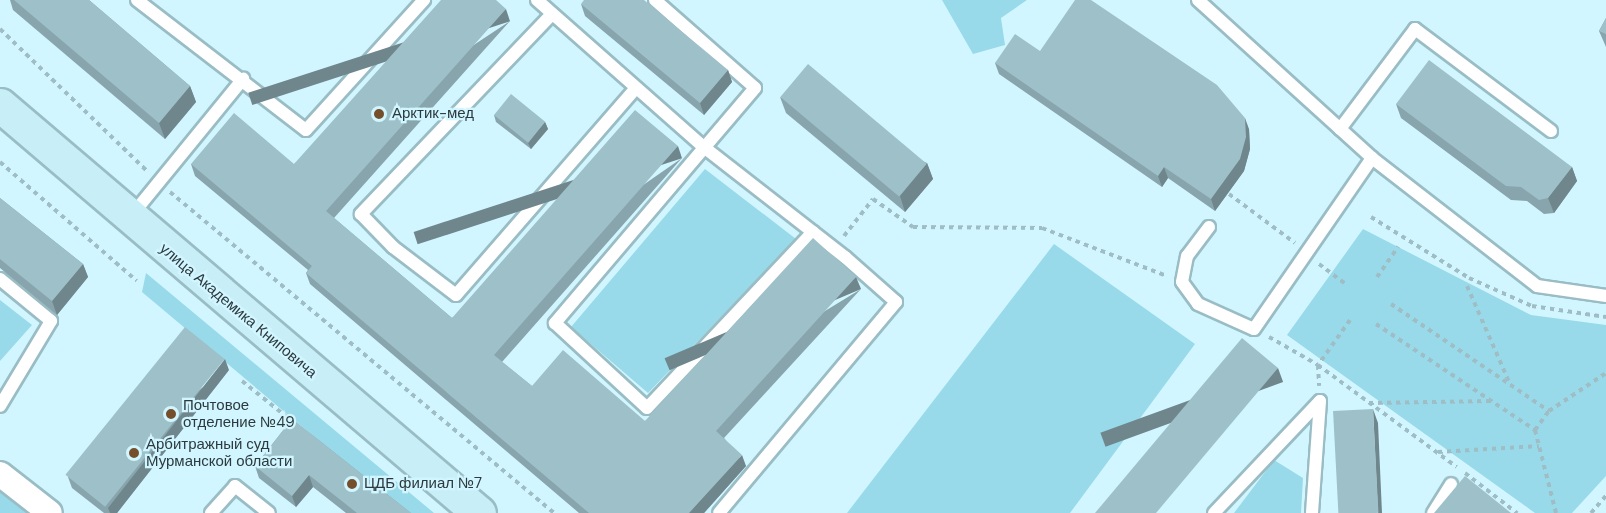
<!DOCTYPE html>
<html>
<head>
<meta charset="utf-8">
<style>
  body { margin:0 }
  #map { position:relative; width:1606px; height:513px; overflow:hidden; background:#d2f6ff; font-family:"DM Sans",sans-serif }
  div>[style] { position:absolute }
  [style*='--x'] { left:calc(var(--x)*1px); top:calc(var(--y)*1px); width:calc(var(--w)*1px); rotate:calc(var(--a)*1deg) }
  .green>* { inset:0; background:#98dae9 }
  .path>* { height:4px; margin-top:-2px; transform-origin:0; background:repeating-linear-gradient(90deg,#9fbdc4 0 4.5px,transparent 0 9px) }
  .roads { filter:drop-shadow(2px 0 #9abdc5) drop-shadow(-2px 0 #9abdc5) drop-shadow(0 2px #9abdc5) drop-shadow(0 -2px #9abdc5) }
  .lane>* { height:12px; margin:-6px; padding:0 6px; transform-origin:6px; border-radius:6px; background:#fff }
  .street>* { height:24px; margin:-12px; padding:0 12px; transform-origin:12px; border-radius:12px; background:#fff }
  .secondary>* { height:33px; margin:-16.5px; padding:0 16.5px; transform-origin:16.5px; border-radius:16.5px; background:#c8eff7 }
  .wall>* { inset:0; background:#88a5ad }
  .shaded-wall>* { inset:0; background:#6f868d; transform-origin:0 0 }
  .building>* { inset:0; background:#9ec0c9; transform-origin:0 0 }
  .dots>* { width:16px; height:16px; translate:-50% -50%; box-sizing:border-box; border:3px solid #d2f6ff; border-radius:50% }
  span { translate:-50% -50%; white-space:nowrap; text-align:center; line-height:1.15; -webkit-text-stroke:4.5px #d2f6ff; paint-order:stroke }
  .poi-label { font-size:15px; color:#2c3a3e }
  .left { translate:0 -50%; text-align:left }
  .street-label { font-size:15px; color:#2c3a3e }
</style>
</head>
<body>
<div id="map">
  <div class="green">
    <i style="clip-path:polygon(942px 0,1027px 0,1001px 18px,1005px 45px,973px 54px)"></i>
    <i style="clip-path:polygon(705px 169px,796px 239px,648px 393px,571px 327px)"></i>
    <i style="clip-path:polygon(1363px 229px,1531px 315px,1606px 325px,1606px 476px,1572px 513px,1535px 513px,1287px 335px)"></i>
    <i style="clip-path:polygon(1054px 244px,1195px 344px,1070px 513px,847px 513px)"></i>
    <i style="clip-path:polygon(146px 273px,434px 513px,409px 513px,362px 477px,142px 292px)"></i>
    <i style="clip-path:polygon(0 300px,32px 325px,0 361px)"></i>
    <i style="clip-path:polygon(1274px 460px,1303px 478px,1301px 513px,1234px 513px)"></i>
    <i style="clip-path:polygon(0 486px,33px 513px,0 513px)"></i>
  </div>
  <div class="path">
    <i style="--x:0;--y:29;--w:204;--a:44"></i>
    <i style="--x:0;--y:162;--w:181;--a:41"></i>
    <i style="--x:170;--y:192;--w:500;--a:39.89"></i>
    <i style="--x:1229;--y:194;--w:82;--a:36.6"></i>
    <i style="--x:1371;--y:217;--w:115;--a:31.9"></i>
    <i style="--x:1469;--y:278;--w:69;--a:24"></i>
    <i style="--x:1532;--y:306;--w:75;--a:8.5"></i>
    <i style="--x:844;--y:236;--w:47;--a:-51.9"></i>
    <i style="--x:873;--y:199;--w:49;--a:35"></i>
    <i style="--x:913;--y:227;--w:129;--a:0.4"></i>
    <i style="--x:1042;--y:228;--w:134;--a:21"></i>
    <i style="--x:1319;--y:264;--w:34;--a:37"></i>
    <i style="--x:1377;--y:277;--w:37;--a:-55"></i>
    <i style="--x:1467;--y:286;--w:107;--a:66.3"></i>
    <i style="--x:1391;--y:304;--w:191;--a:34.1"></i>
    <i style="--x:1350;--y:320;--w:55;--a:125.4"></i>
    <i style="--x:1318;--y:365;--w:172;--a:36.3"></i>
    <i style="--x:1376;--y:324;--w:191;--a:33.7"></i>
    <i style="--x:1269;--y:337;--w:56;--a:29.7"></i>
    <i style="--x:1318;--y:365;--w:21;--a:87"></i>
    <i style="--x:242;--y:381;--w:65;--a:38.8"></i>
    <i style="--x:1369;--y:403;--w:122;--a:-0.9"></i>
    <i style="--x:1438;--y:452;--w:101;--a:-3.4"></i>
    <i style="--x:1465;--y:473;--w:66;--a:37.6"></i>
    <i style="--x:1556;--y:513;--w:86;--a:-104.2"></i>
    <i style="--x:1535;--y:430;--w:24;--a:-54"></i>
    <i style="--x:1549;--y:411;--w:69;--a:-33.7"></i>
    <i style="--x:1591;--y:513;--w:23;--a:-49"></i>
  </div>
  <div class="roads">
    <div class="lane">
      <i style="--x:137;--y:0;--w:213;--a:37.6"></i>
      <i style="--x:306;--y:130;--w:176;--a:-47.8"></i>
      <i style="--x:537;--y:0;--w:224;--a:41.4"></i>
      <i style="--x:705;--y:148;--w:177;--a:37.9"></i>
      <i style="--x:845;--y:257;--w:68;--a:41.4"></i>
      <i style="--x:896;--y:302;--w:275;--a:130"></i>
      <i style="--x:655;--y:0;--w:133;--a:41.3"></i>
      <i style="--x:755;--y:88;--w:309;--a:130.4"></i>
      <i style="--x:555;--y:323;--w:125;--a:42.7"></i>
      <i style="--x:647;--y:408;--w:242;--a:-46.7"></i>
      <i style="--x:1198;--y:0;--w:235;--a:42.2"></i>
      <i style="--x:1372;--y:158;--w:209;--a:37.8"></i>
      <i style="--x:1537;--y:286;--w:70;--a:8.2"></i>
      <i style="--x:552;--y:14;--w:277;--a:133.7"></i>
      <i style="--x:361;--y:214;--w:46;--a:45.9"></i>
      <i style="--x:393;--y:247;--w:79;--a:37.3"></i>
      <i style="--x:456;--y:295;--w:274;--a:-49"></i>
      <i style="--x:1340;--y:129;--w:125;--a:-53.1"></i>
      <i style="--x:1415;--y:29;--w:170;--a:36.9"></i>
      <i style="--x:132;--y:215;--w:176;--a:-50.8"></i>
      <i style="--x:1209;--y:227;--w:36;--a:127"></i>
      <i style="--x:1187;--y:256;--w:26;--a:101"></i>
      <i style="--x:1182;--y:282;--w:27;--a:54"></i>
      <i style="--x:1198;--y:304;--w:61;--a:24.1"></i>
      <i style="--x:1254;--y:329;--w:208;--a:-55.4"></i>
      <i style="--x:0;--y:279;--w:66;--a:39.5"></i>
      <i style="--x:51;--y:321;--w:99;--a:121"></i>
      <i style="--x:211;--y:513;--w:36;--a:-48"></i>
      <i style="--x:235;--y:486;--w:43;--a:38.5"></i>
      <i style="--x:1214;--y:513;--w:154;--a:-46.6"></i>
      <i style="--x:1320;--y:401;--w:112;--a:94.1"></i>
      <i style="--x:1433;--y:513;--w:34;--a:-58"></i>
    </div>
    <div class="street">
      <i style="--x:0;--y:474;--w:63;--a:38"></i>
    </div>
    <div class="secondary">
      <i style="--x:0;--y:105;--w:629;--a:40.42"></i>
    </div>
  </div>
  <div class="wall">
    <i style="clip-path:polygon(10px 0,89px 0,190px 86px,196px 102px,165px 139px,13px 10px)"></i>
    <i style="clip-path:polygon(581px 4px,728px 70px,732px 82px,704px 115px,585px 16px)"></i>
    <i style="clip-path:polygon(1606px 18px,1606px 47px,1599px 31px)"></i>
    <i style="clip-path:polygon(510px 21px,334px 218px,452px 318px,682px 158px,502px 362px,532px 386px,645px 421px,861px 289px,724px 438px,746px 466px,704px 513px,579px 513px,310px 284px,306px 273px,308px 270px,195px 176px,191px 164px,294px 164px)"></i>
    <i style="clip-path:polygon(1040px 51px,1249px 129px,1250px 149px,1244px 171px,1215px 211px,1168px 178px,1162px 187px,999px 74px,995px 63px)"></i>
    <i style="clip-path:polygon(780px 97px,927px 163px,933px 179px,905px 212px,786px 113px)"></i>
    <i style="clip-path:polygon(1396px 104px,1572px 167px,1577px 181px,1554px 213px,1544px 214px,1527px 201px,1511px 200px,1401px 118px)"></i>
    <i style="clip-path:polygon(494px 115px,545px 122px,548px 129px,531px 149px,496px 122px)"></i>
    <i style="clip-path:polygon(0 198px,83px 264px,88px 277px,57px 315px,0 268px)"></i>
    <i style="clip-path:polygon(229px 370px,117px 513px,104px 513px,72px 488px,68px 477px)"></i>
    <i style="clip-path:polygon(292px 419px,411px 513px,346px 513px,313px 487px,296px 507px,259px 478px,255px 466px)"></i>
  </div>
  <div class="shaded-wall">
    <i style="left:506px;top:9px;width:13px;height:271px;rotate:72deg"></i>
    <i style="clip-path:polygon(728px 70px,732px 82px,704px 115px,700px 103px)"></i>
    <i style="clip-path:polygon(190px 86px,196px 102px,165px 139px,159px 123px)"></i>
    <i style="clip-path:polygon(1245px 118px,1249px 129px,1250px 149px,1244px 171px,1215px 211px,1211px 199px)"></i>
    <i style="clip-path:polygon(545px 122px,548px 129px,531px 149px,528px 143px)"></i>
    <i style="left:678px;top:146px;width:13px;height:278px;rotate:72deg"></i>
    <i style="clip-path:polygon(927px 163px,933px 179px,905px 212px,900px 196px)"></i>
    <i style="clip-path:polygon(1164px 167px,1168px 178px,1162px 187px,1158px 176px)"></i>
    <i style="clip-path:polygon(1572px 167px,1577px 181px,1554px 213px,1548px 198px)"></i>
    <i style="clip-path:polygon(83px 264px,88px 277px,57px 315px,52px 301px)"></i>
    <i style="left:856px;top:277px;width:13px;height:208px;rotate:67deg"></i>
    <i style="clip-path:polygon(225px 359px,229px 370px,117px 513px,110px 513px,108px 508px)"></i>
    <i style="left:1278px;top:368px;width:15px;height:189px;rotate:70deg"></i>
    <i style="clip-path:polygon(1373px 409px,1378px 423px,1382px 513px,1378px 513px)"></i>
    <i style="clip-path:polygon(742px 455px,746px 466px,704px 513px,689px 513px)"></i>
    <i style="clip-path:polygon(309px 475px,313px 487px,296px 507px,292px 496px)"></i>
  </div>
  <div class="building">
    <i style="clip-path:polygon(14px 0,89px 0,190px 86px,159px 123px)"></i>
    <i style="clip-path:polygon(441px 0,496px 0,506px 9px,326px 211px,452px 318px,635px 110px,678px 146px,494px 355px,532px 386px,563px 350px,645px 421px,813px 238px,856px 277px,716px 431px,742px 455px,689px 513px,589px 513px,306px 273px,312px 266px,191px 164px,234px 113px,294px 164px)"></i>
    <i style="clip-path:polygon(584px 0,644px 0,728px 70px,700px 103px,581px 4px)"></i>
    <i style="clip-path:polygon(1075px 0,1091px 0,1217px 85px,1245px 118px,1246px 137px,1240px 159px,1211px 199px,1164px 167px,1158px 176px,995px 63px,1015px 34px,1040px 51px)"></i>
    <i style="clip-path:polygon(1606px 18px,1606px 34px,1599px 31px)"></i>
    <i style="clip-path:polygon(1429px 60px,1572px 167px,1548px 198px,1539px 200px,1521px 187px,1506px 186px,1396px 104px)"></i>
    <i style="left:808px;top:64px;width:155px;height:43px;rotate:40deg"></i>
    <i style="left:511px;top:94px;width:44px;height:27px;rotate:39deg"></i>
    <i style="clip-path:polygon(0 198px,83px 264px,52px 301px,0 259px)"></i>
    <i style="left:185px;top:327px;width:51px;height:190px;rotate:39deg"></i>
    <i style="clip-path:polygon(1242px 338px,1278px 368px,1156px 513px,1095px 513px)"></i>
    <i style="left:1373px;top:409px;width:104px;height:40px;rotate:87deg"></i>
    <i style="clip-path:polygon(292px 419px,411px 513px,357px 513px,309px 475px,292px 496px,255px 466px)"></i>
    <i style="clip-path:polygon(1465px 476px,1511px 513px,1434px 513px)"></i>
  </div>
  <div class="dots">
    <i style="left:379px;top:114px;background:#754f2b"></i>
    <i style="left:171px;top:414px;background:#754f2b"></i>
    <i style="left:134px;top:453px;background:#754f2b"></i>
    <i style="left:352px;top:484px;background:#754f2b"></i>
  </div>
  <div class="poi-label">
    <span class="left" style="left:392px;top:114px">Арктик-мед</span>
    <span class="left" style="left:183px;top:414px">Почтовое<br>отделение №49</span>
    <span class="left" style="left:146px;top:453px">Арбитражный суд<br>Мурманской области</span>
    <span class="left" style="left:364px;top:484px">ЦДБ филиал №7</span>
  </div>
  <div class="street-label">
    <span style="left:238px;top:311px;rotate:40deg">улица Академика Книповича</span>
  </div>
</div>
</body>
</html>
